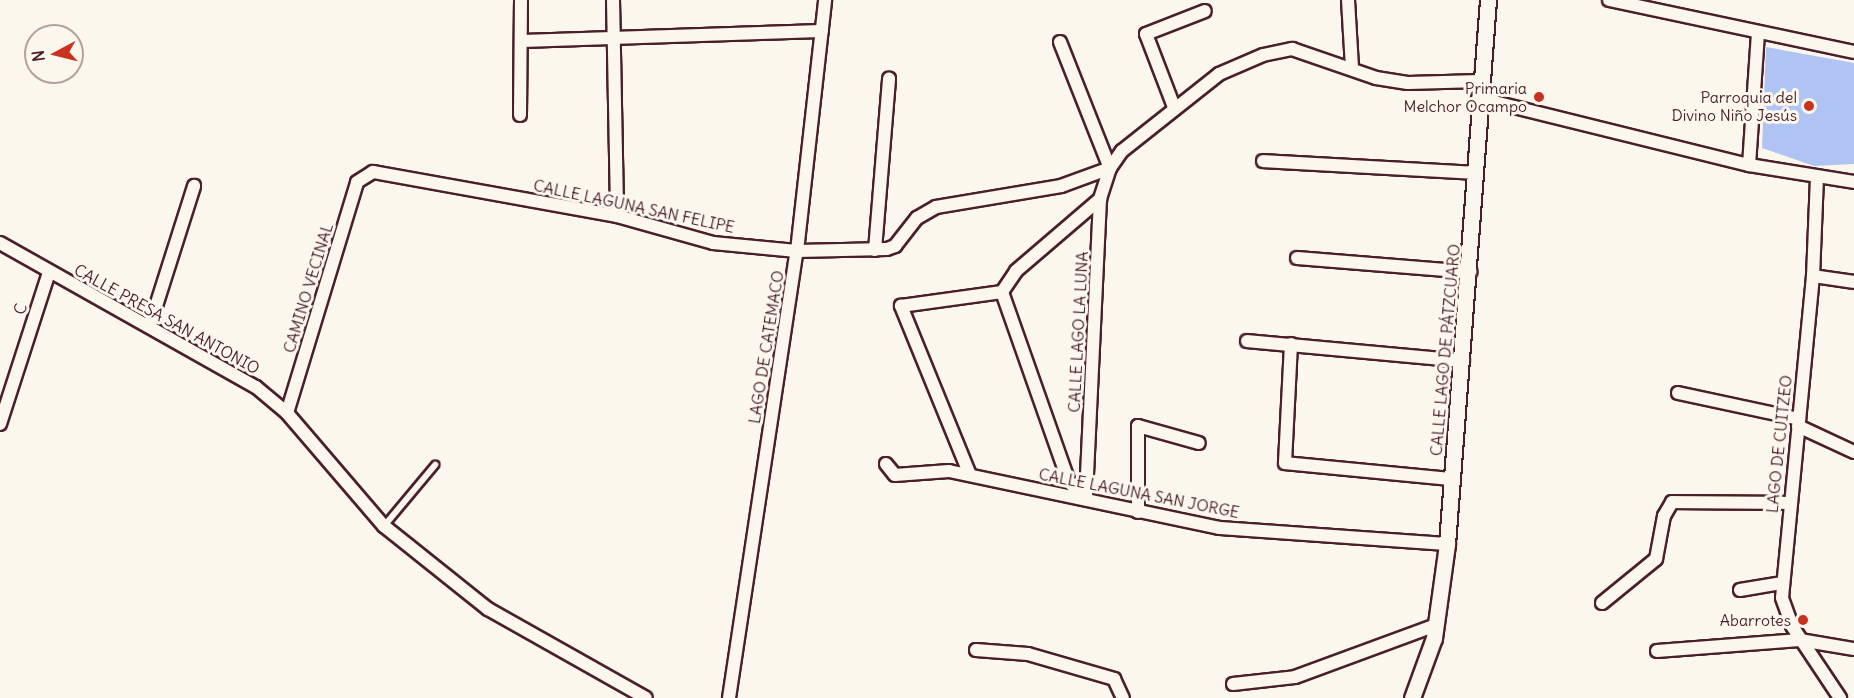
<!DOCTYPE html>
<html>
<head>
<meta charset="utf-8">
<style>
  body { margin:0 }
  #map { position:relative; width:1854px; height:698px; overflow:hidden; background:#fbf7ec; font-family:Delius,sans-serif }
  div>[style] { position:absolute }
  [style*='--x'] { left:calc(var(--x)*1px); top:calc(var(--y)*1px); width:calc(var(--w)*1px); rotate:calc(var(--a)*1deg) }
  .building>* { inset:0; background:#b0c4f3 }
  .roads { filter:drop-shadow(2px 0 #4a1f2b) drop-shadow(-2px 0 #4a1f2b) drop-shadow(0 2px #4a1f2b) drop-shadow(0 -2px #4a1f2b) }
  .service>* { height:6px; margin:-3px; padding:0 3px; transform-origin:3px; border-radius:3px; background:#fbf7ec }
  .minor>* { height:12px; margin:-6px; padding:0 6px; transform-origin:6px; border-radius:6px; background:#fbf7ec }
  .tertiary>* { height:15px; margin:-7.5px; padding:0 7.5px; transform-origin:7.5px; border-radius:7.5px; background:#fbf7ec }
  .dots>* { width:16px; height:16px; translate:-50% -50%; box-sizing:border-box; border:3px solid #fbf7ec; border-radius:50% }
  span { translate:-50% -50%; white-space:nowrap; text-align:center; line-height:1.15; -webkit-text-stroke:6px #fbf7ec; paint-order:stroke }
  .poi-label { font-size:16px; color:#4a1f2b }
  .right { translate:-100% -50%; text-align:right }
  .street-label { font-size:16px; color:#4a1f2b }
  .north { position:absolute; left:24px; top:24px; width:60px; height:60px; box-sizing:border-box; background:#fbf7ec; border:2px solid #b4a19f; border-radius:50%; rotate:263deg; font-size:16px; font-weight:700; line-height:24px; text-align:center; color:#4a1f2b }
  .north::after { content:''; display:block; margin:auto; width:21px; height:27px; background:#c8321e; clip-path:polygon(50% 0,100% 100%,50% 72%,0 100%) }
</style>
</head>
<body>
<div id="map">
  <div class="building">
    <i style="clip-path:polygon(1766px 47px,1854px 63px,1854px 164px,1814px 166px,1762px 148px)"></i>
  </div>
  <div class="roads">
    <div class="service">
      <i style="--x:384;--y:526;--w:80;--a:-50.1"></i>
    </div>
    <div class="minor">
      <i style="--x:613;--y:0;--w:216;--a:88.9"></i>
      <i style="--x:1348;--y:0;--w:68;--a:86.6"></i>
      <i style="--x:1609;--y:0;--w:250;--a:12"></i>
      <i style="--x:521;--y:41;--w:301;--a:-1.9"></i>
      <i style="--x:1060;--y:42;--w:136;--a:68.4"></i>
      <i style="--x:1110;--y:168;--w:33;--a:108"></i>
      <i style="--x:1100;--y:199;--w:300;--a:92.7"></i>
      <i style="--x:1478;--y:98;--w:279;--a:13.9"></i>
      <i style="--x:1749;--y:165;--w:106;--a:9.2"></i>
      <i style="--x:1174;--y:107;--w:78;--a:-111"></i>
      <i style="--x:1146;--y:34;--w:63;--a:-21.3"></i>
      <i style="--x:520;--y:115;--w:115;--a:-89.5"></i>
      <i style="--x:1263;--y:161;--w:213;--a:3.2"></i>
      <i style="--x:1749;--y:165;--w:133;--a:-86.1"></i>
      <i style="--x:1817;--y:177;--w:99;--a:92.3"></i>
      <i style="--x:1813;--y:276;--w:323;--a:95.5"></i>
      <i style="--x:1782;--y:598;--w:30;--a:70"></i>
      <i style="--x:1792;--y:626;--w:87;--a:56.3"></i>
      <i style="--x:0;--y:243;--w:294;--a:29.4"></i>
      <i style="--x:256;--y:387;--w:40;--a:40"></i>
      <i style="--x:287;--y:413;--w:149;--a:49.4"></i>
      <i style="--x:384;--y:526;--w:133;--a:38.6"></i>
      <i style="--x:488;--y:609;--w:181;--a:29.4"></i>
      <i style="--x:875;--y:250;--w:172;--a:-85.3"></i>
      <i style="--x:1297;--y:258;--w:174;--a:4.6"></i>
      <i style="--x:1813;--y:276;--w:41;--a:8.3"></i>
      <i style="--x:1002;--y:292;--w:201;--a:70.6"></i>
      <i style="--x:1069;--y:482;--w:24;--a:45"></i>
      <i style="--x:150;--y:325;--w:146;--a:-72.4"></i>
      <i style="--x:1247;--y:341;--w:217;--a:5.3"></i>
      <i style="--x:1291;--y:344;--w:119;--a:92.9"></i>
      <i style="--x:1285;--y:463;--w:168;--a:5.5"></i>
      <i style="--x:1678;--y:393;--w:124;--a:12.1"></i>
      <i style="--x:287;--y:413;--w:241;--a:-73.1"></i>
      <i style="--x:357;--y:182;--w:19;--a:-32"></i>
      <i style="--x:373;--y:172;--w:248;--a:10.2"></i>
      <i style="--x:617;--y:216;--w:100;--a:15.7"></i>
      <i style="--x:713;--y:243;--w:84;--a:5.4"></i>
      <i style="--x:797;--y:251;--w:90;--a:-1.3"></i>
      <i style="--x:887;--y:249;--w:9;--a:-21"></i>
      <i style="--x:895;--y:246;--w:36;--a:-52"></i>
      <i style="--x:917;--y:218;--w:22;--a:-30"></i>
      <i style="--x:936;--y:207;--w:127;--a:-9.5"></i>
      <i style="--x:1061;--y:186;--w:52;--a:-20.2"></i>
      <i style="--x:1110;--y:168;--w:21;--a:-55"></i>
      <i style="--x:1122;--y:151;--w:124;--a:-38.4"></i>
      <i style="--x:1219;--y:74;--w:48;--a:-23.4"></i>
      <i style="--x:1263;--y:55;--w:30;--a:-12"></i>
      <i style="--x:1292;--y:49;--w:89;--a:19"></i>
      <i style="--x:1376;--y:78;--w:32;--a:9"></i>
      <i style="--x:1408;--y:83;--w:72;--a:-1.6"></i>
      <i style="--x:0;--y:424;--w:160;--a:-72.1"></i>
      <i style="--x:1798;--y:426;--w:62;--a:24.9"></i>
      <i style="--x:886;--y:464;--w:14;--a:51"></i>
      <i style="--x:895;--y:475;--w:54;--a:-4.2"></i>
      <i style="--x:949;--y:471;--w:276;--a:11.9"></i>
      <i style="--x:1219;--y:528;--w:229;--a:4"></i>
      <i style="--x:970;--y:475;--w:183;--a:-112.2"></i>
      <i style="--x:901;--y:306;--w:102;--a:-7.9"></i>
      <i style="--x:1002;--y:292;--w:25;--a:-56"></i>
      <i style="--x:1016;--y:271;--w:111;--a:-40.6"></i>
      <i style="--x:1138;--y:512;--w:86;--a:-90"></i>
      <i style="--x:1138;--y:426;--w:63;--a:15.6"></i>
      <i style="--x:1740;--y:590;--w:43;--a:-9.5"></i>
      <i style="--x:1602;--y:603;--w:70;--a:-39.2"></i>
      <i style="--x:1656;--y:559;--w:44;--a:-79.5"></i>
      <i style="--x:1664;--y:516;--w:16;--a:-60"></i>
      <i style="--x:1672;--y:502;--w:117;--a:0.5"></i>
      <i style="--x:976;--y:650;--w:52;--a:4.4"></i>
      <i style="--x:1028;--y:654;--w:90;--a:16.2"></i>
      <i style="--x:1114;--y:679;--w:21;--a:65"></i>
      <i style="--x:1657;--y:651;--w:143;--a:-4.4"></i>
      <i style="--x:1800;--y:640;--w:55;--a:9.5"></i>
      <i style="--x:1233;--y:684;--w:62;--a:-6.4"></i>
      <i style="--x:1295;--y:677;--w:150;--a:-20.2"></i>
      <i style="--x:729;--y:698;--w:452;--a:-81.4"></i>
      <i style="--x:797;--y:251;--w:253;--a:-83.6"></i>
    </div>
    <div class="tertiary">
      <i style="--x:1412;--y:698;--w:64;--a:-69.9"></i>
      <i style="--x:1434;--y:638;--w:95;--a:-82.1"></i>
      <i style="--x:1447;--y:544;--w:546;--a:-85.69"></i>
    </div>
  </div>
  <div class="dots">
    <i style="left:1539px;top:97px;background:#c8321e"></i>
    <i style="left:1809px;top:106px;background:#c8321e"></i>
    <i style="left:1803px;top:620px;background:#c8321e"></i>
  </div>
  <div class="poi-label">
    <span class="right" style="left:1527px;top:97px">Primaria<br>Melchor Ocampo</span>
    <span class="right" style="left:1797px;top:106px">Parroquia del<br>Divino Niño Jesús</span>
    <span class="right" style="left:1791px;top:620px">Abarrotes</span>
  </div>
  <div class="street-label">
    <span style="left:634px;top:206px;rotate:12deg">CALLE LAGUNA SAN FELIPE</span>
    <span style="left:308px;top:288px;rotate:-73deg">CAMINO VECINAL</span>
    <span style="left:20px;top:309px;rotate:-72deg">C</span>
    <span style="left:167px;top:319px;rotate:29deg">CALLE PRESA SAN ANTONIO</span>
    <span style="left:1078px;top:332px;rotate:-87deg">CALLE LAGO LA LUNA</span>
    <span style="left:766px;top:347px;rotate:-81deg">LAGO DE CATEMACO</span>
    <span style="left:1445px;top:350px;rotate:-85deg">CALLE LAGO DE PÁTZCUARO</span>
    <span style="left:1779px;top:444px;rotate:-84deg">LAGO DE CUITZEO</span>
    <span style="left:1139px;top:493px;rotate:11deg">CALLE LAGUNA SAN JORGE</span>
  </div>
  <div class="north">N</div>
</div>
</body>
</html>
